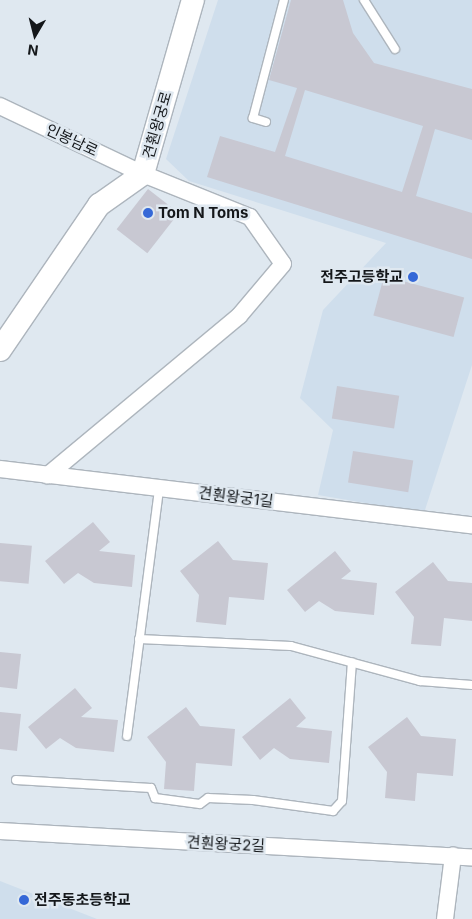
<!DOCTYPE html>
<html>
<head>
<meta charset="utf-8">
<style>
  body { margin:0 }
  #map { position:relative; width:472px; height:919px; overflow:hidden; background:#dfe8f0; font-family:Inter,"Noto Sans KR",sans-serif }
  div>[style] { position:absolute }
  [style*='--x'] { left:calc(var(--x)*1px); top:calc(var(--y)*1px); width:calc(var(--w)*1px); rotate:calc(var(--a)*1deg) }
  .built>* { inset:0; background:#cfdeec }
  .building>* { inset:0; background:#c8c8d2; transform-origin:0 0 }
  .roads { filter:drop-shadow(1px 0 #adb5bd) drop-shadow(-1px 0 #adb5bd) drop-shadow(0 1px #adb5bd) drop-shadow(0 -1px #adb5bd) }
  .lane>* { height:8px; margin:-4px; padding:0 4px; transform-origin:4px; border-radius:4px; background:#fff }
  .street>* { height:16px; margin:-8px; padding:0 8px; transform-origin:8px; border-radius:8px; background:#fff }
  .secondary>* { height:22px; margin:-11px; padding:0 11px; transform-origin:11px; border-radius:11px; background:#fff }
  .dots>* { width:14px; height:14px; translate:-50% -50%; box-sizing:border-box; border:2px solid #dfe8f0; border-radius:50% }
  span { translate:-50% -50%; white-space:nowrap; text-align:center; line-height:1.15; -webkit-text-stroke:5px #dfe8f0; paint-order:stroke }
  .street-label { font-size:15px; color:#14171a }
  .poi-label { font-size:15px; color:#14171a; font-weight:700 }
  .left { translate:0 -50%; text-align:left }
  .right { translate:-100% -50%; text-align:right }
  .north { position:absolute; left:10px; top:10px; width:50px; height:50px; -webkit-text-stroke:4px #dfe8f0; paint-order:stroke; rotate:188deg; font-size:14px; font-weight:700; line-height:20px; text-align:center; color:#14171a }
  .north::after { content:''; display:block; margin:auto; width:18px; height:22px; background:#14171a; clip-path:polygon(50% 0,100% 100%,50% 72%,0 100%) }
</style>
</head>
<body>
<div id="map">
  <div class="built">
    <i style="clip-path:polygon(218px 0,472px 0,472px 365px,424px 513px,318px 495px,333px 430px,300px 398px,323px 310px,386px 243px,189px 181px,166px 159px)"></i>
    <i style="clip-path:polygon(0 881px,97px 919px,0 919px)"></i>
  </div>
  <div class="building">
    <i style="clip-path:polygon(evenodd,291px 0,343px 0,353px 33px,374px 63px,472px 89px,472px 140px,435px 129px,416px 196px,472px 213px,472px 259px,207px 177px,220px 136px,275px 152px,297px 88px,269px 80px,291px 0,305px 90px,423px 126px,402px 192px,285px 156px,305px 90px)"></i>
    <i style="left:148px;top:189px;width:39px;height:51px;rotate:38deg"></i>
    <i style="left:384px;top:276px;width:83px;height:41px;rotate:15deg"></i>
    <i style="left:337px;top:386px;width:63px;height:33px;rotate:9deg"></i>
    <i style="left:353px;top:451px;width:61px;height:32px;rotate:9deg"></i>
    <i style="clip-path:polygon(93px 522px,110px 542px,99px 551px,135px 555px,132px 587px,94px 583px,78px 573px,64px 584px,45px 561px)"></i>
    <i style="clip-path:polygon(218px 541px,233px 560px,268px 563px,264px 600px,229px 597px,226px 625px,196px 622px,199px 595px,180px 571px)"></i>
    <i style="left:0;top:543px;width:32px;height:38px;rotate:5deg"></i>
    <i style="clip-path:polygon(335px 551px,351px 571px,341px 579px,377px 583px,374px 615px,335px 611px,319px 601px,305px 612px,287px 590px)"></i>
    <i style="clip-path:polygon(433px 562px,448px 581px,472px 583px,472px 621px,444px 618px,441px 646px,411px 644px,414px 617px,395px 592px)"></i>
    <i style="clip-path:polygon(0 652px,21px 654px,17px 689px,0 687px)"></i>
    <i style="clip-path:polygon(75px 688px,92px 708px,81px 717px,118px 720px,114px 752px,76px 748px,60px 738px,46px 749px,28px 727px)"></i>
    <i style="clip-path:polygon(290px 698px,306px 718px,296px 727px,332px 731px,329px 763px,290px 759px,274px 748px,260px 760px,242px 737px)"></i>
    <i style="clip-path:polygon(186px 707px,200px 726px,235px 729px,232px 766px,196px 763px,194px 791px,164px 789px,166px 762px,147px 737px)"></i>
    <i style="clip-path:polygon(0 712px,21px 714px,17px 751px,0 749px)"></i>
    <i style="clip-path:polygon(407px 717px,421px 736px,456px 739px,453px 776px,417px 773px,415px 801px,385px 798px,387px 772px,368px 747px)"></i>
  </div>
  <div class="roads">
    <div class="lane">
      <i style="--x:364;--y:0;--w:58;--a:57.7"></i>
      <i style="--x:266;--y:122;--w:14;--a:-163"></i>
      <i style="--x:253;--y:118;--w:122;--a:-75.3"></i>
      <i style="--x:139;--y:639;--w:152;--a:2.6"></i>
      <i style="--x:291;--y:646;--w:134;--a:15.2"></i>
      <i style="--x:420;--y:681;--w:52;--a:4.4"></i>
      <i style="--x:127;--y:736;--w:250;--a:-82.6"></i>
      <i style="--x:16;--y:780;--w:135;--a:3.4"></i>
      <i style="--x:151;--y:788;--w:11;--a:68"></i>
      <i style="--x:155;--y:798;--w:45;--a:7.6"></i>
      <i style="--x:200;--y:804;--w:10;--a:-37"></i>
      <i style="--x:208;--y:798;--w:45;--a:2.5"></i>
      <i style="--x:253;--y:800;--w:81;--a:7.8"></i>
      <i style="--x:333;--y:811;--w:13;--a:-48"></i>
      <i style="--x:342;--y:801;--w:139;--a:-85.9"></i>
    </div>
    <div class="street">
      <i style="--x:0;--y:106;--w:158;--a:25.4"></i>
      <i style="--x:143;--y:174;--w:115;--a:21.9"></i>
      <i style="--x:250;--y:217;--w:57;--a:54.9"></i>
      <i style="--x:283;--y:264;--w:68;--a:130.2"></i>
      <i style="--x:239;--y:316;--w:249;--a:140.2"></i>
      <i style="--x:0;--y:469;--w:475;--a:6.8"></i>
      <i style="--x:0;--y:831;--w:473;--a:3.2"></i>
      <i style="--x:445;--y:919;--w:64;--a:-82.8"></i>
    </div>
    <div class="secondary">
      <i style="--x:0;--y:350;--w:176;--a:-55.7"></i>
      <i style="--x:99;--y:205;--w:54;--a:-35.2"></i>
      <i style="--x:143;--y:174;--w:181;--a:-74"></i>
    </div>
  </div>
  <div class="dots">
    <i style="left:148px;top:213px;background:#3568d7"></i>
    <i style="left:413px;top:277px;background:#3568d7"></i>
    <i style="left:24px;top:900px;background:#3568d7"></i>
  </div>
  <div class="street-label">
    <span style="left:157px;top:125px;rotate:-74deg">견훤왕궁로</span>
    <span style="left:72px;top:140px;rotate:25deg">인봉남로</span>
    <span style="left:236px;top:497px;rotate:7deg">견훤왕궁1길</span>
    <span style="left:226px;top:844px;rotate:3deg">견훤왕궁2길</span>
  </div>
  <div class="poi-label">
    <span class="left" style="left:158px;top:213px">Tom N Toms</span>
    <span class="right" style="left:403px;top:277px">전주고등학교</span>
    <span class="left" style="left:34px;top:900px">전주동초등학교</span>
  </div>
  <div class="north">N</div>
</div>
</body>
</html>
